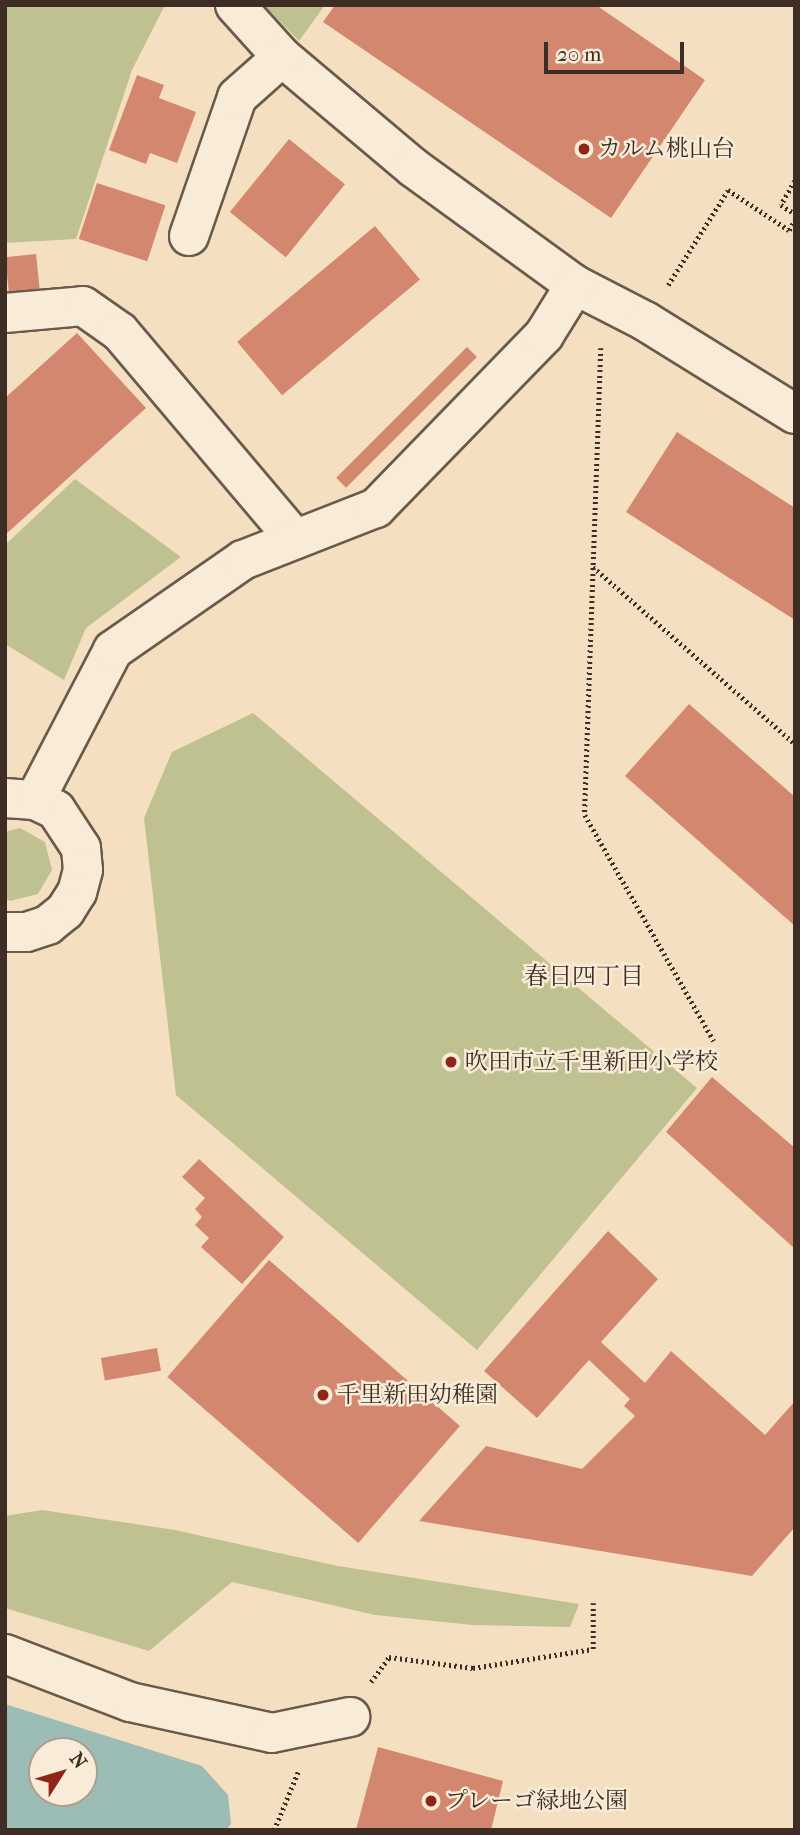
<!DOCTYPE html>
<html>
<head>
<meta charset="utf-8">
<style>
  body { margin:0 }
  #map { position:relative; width:800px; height:1835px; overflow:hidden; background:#f4e0c1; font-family:"IM FELL French Canon","Noto Serif JP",serif }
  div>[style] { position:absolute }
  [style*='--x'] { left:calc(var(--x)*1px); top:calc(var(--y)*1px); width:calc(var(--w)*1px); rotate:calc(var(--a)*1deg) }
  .green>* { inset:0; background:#c0c190 }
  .water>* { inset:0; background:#9cbdb5 }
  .building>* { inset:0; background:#d3876e; transform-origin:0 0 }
  .path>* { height:4.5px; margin-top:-2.25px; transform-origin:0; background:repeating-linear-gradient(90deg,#3d2d24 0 2px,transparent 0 5.5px) }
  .roads { filter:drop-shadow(2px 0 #6b5a4b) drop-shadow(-2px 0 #6b5a4b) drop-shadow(0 2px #6b5a4b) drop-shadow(0 -2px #6b5a4b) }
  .minor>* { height:38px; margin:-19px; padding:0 19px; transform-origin:19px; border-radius:19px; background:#f8ebd7 }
  .dots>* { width:19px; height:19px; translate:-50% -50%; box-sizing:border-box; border:4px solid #f8ebd7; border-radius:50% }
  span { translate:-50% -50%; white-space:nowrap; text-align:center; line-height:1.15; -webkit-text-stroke:5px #f8ebd7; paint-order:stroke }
  .poi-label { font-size:23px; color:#3d2d24 }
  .left { translate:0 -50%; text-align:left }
  .neighbourhood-label { font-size:24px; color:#3d2d24 }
  .frame { position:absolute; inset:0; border:7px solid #3d2d24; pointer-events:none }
  .north { position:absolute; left:28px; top:1737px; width:70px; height:70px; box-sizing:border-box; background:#f8ebd7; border:2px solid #ad9f8f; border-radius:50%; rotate:53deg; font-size:19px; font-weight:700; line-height:28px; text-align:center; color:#3d2d24 }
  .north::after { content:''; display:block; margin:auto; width:24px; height:32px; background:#8f2418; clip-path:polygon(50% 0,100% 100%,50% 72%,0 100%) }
  .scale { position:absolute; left:544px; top:42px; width:140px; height:32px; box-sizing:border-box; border:4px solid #3d2d24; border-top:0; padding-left:9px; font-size:21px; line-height:24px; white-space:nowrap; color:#3d2d24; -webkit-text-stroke:5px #f8ebd7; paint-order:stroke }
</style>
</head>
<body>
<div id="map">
  <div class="green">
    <i style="clip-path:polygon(5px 5px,165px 5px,132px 70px,76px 239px,5px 243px)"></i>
    <i style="clip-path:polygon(264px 5px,325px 5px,299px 41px)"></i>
    <i style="clip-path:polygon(75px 479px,181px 557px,86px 628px,64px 680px,5px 644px,5px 545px)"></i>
    <i style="clip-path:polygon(253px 713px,697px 1088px,477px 1350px,176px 1095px,144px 818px,172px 752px)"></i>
    <i style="clip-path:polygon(20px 828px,45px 842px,52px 870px,38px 894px,10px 901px,5px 898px,5px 832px)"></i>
    <i style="clip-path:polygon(42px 1510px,175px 1530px,338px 1566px,579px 1604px,570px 1627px,473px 1625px,375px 1615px,232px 1582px,149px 1651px,5px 1608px,5px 1516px)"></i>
  </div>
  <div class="water">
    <i style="clip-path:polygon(evenodd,5px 1704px,202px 1766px,228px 1795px,231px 1824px,226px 1830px,5px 1830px,5px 1704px,42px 1751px,84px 1751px,84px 1793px,42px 1793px,42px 1751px)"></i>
  </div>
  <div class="building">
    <i style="clip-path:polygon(335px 5px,596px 5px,705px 80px,611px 218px,323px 22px)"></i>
    <i style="clip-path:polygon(137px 75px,164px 85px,159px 98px,196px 112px,177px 163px,150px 153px,146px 164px,109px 150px)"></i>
    <i style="left:289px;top:139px;width:72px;height:94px;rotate:39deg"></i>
    <i style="left:97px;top:183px;width:72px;height:59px;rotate:18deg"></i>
    <i style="left:375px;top:226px;width:70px;height:180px;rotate:50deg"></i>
    <i style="left:36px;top:254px;width:37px;height:31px;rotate:84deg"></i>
    <i style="clip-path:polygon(77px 333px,146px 408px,5px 535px,5px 398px)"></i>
    <i style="left:467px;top:347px;width:14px;height:185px;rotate:45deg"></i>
    <i style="clip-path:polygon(677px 432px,795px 508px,795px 620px,626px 512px)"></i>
    <i style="clip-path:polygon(689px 704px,795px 797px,795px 926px,625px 776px)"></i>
    <i style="clip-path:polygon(712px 1077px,795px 1148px,795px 1249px,666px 1132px)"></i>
    <i style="clip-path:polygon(199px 1159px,284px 1237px,242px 1284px,201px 1247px,209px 1238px,195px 1225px,202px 1217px,195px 1209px,205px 1198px,182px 1177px)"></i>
    <i style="clip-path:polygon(608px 1231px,658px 1279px,601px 1342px,645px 1383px,671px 1351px,765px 1435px,795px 1401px,795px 1527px,752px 1576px,419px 1521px,486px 1446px,582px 1469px,635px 1416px,624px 1406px,630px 1399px,589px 1360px,537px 1418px,484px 1371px)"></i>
    <i style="left:269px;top:1260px;width:253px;height:155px;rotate:41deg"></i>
    <i style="left:157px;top:1348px;width:23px;height:57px;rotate:80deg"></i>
    <i style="clip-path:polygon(378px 1747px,503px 1781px,491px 1830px,356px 1830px)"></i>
  </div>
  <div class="path">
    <i style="--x:795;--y:181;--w:28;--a:120"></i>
    <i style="--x:781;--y:205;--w:17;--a:33"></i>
    <i style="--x:668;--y:285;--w:112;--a:-57.7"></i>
    <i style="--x:728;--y:190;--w:73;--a:33.3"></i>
    <i style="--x:789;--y:230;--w:12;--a:-59"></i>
    <i style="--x:601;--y:348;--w:467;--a:92"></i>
    <i style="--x:585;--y:815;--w:260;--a:60.3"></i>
    <i style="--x:593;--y:567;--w:269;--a:41.2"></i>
    <i style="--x:371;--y:1682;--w:31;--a:-54"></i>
    <i style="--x:389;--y:1657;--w:85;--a:7.5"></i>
    <i style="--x:473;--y:1668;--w:121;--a:-9"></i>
    <i style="--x:593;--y:1649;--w:46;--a:-90"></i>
    <i style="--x:274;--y:1830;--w:63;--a:-67.5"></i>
  </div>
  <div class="roads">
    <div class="minor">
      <i style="--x:235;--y:5;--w:70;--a:47.9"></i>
      <i style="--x:282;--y:57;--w:172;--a:40.1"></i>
      <i style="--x:414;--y:168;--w:199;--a:36"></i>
      <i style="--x:575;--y:285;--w:79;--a:27.2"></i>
      <i style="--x:645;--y:321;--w:176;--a:31.8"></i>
      <i style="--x:189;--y:236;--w:147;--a:-70.9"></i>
      <i style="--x:237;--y:97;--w:60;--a:-41.6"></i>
      <i style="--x:5;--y:313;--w:78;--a:-5.1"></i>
      <i style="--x:83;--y:306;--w:45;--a:35.1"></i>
      <i style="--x:120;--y:332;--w:271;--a:49.8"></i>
      <i style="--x:5;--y:798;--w:30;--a:4"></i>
      <i style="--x:35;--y:800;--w:23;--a:25"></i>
      <i style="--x:56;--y:810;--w:45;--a:56.7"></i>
      <i style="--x:81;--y:848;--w:22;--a:85"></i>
      <i style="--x:83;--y:870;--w:23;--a:105"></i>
      <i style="--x:77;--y:892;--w:22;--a:122"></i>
      <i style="--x:65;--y:911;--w:22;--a:141"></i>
      <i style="--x:48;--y:925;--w:23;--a:162"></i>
      <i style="--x:26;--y:932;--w:21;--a:180"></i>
      <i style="--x:35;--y:800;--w:169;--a:-62.5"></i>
      <i style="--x:113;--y:650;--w:158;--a:-34.7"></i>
      <i style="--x:243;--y:560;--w:143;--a:-21.4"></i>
      <i style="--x:376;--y:508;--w:241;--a:-45.8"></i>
      <i style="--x:544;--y:335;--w:59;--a:-58.2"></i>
      <i style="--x:5;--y:1654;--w:134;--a:21"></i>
      <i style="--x:130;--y:1702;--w:145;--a:12.3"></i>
      <i style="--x:272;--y:1733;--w:80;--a:-11.6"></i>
    </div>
  </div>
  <div class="dots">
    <i style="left:584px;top:149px;background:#8f2418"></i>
    <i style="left:451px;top:1062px;background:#8f2418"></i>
    <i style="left:323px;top:1395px;background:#8f2418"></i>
    <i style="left:431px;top:1801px;background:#8f2418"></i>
  </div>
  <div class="poi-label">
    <span class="left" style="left:598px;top:149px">カルム桃山台</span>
    <span class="left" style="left:465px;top:1062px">吹田市立千里新田小学校</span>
    <span class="left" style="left:337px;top:1395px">千里新田幼稚園</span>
    <span class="left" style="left:445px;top:1801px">プレーゴ緑地公園</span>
  </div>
  <div class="neighbourhood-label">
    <span style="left:584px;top:977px">春日四丁目</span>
  </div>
  <div class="frame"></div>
  <div class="north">N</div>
  <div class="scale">20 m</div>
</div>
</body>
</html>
